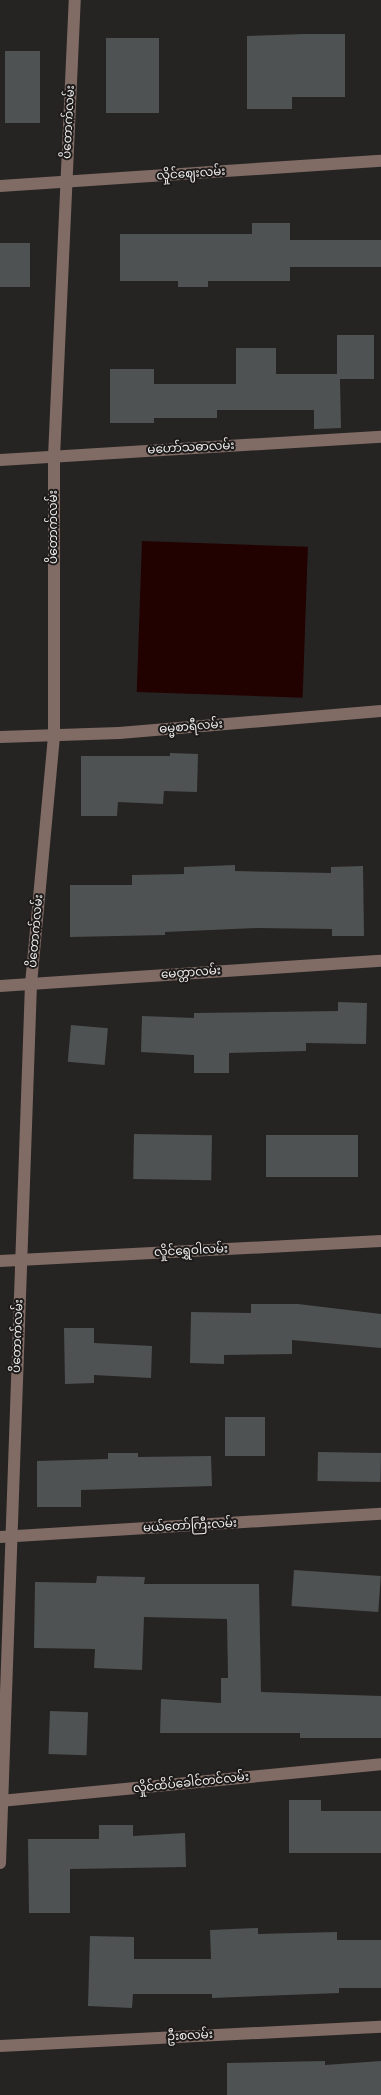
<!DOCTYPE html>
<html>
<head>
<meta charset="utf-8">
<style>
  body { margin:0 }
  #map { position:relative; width:381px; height:2095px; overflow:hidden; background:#262423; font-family:"DM Sans","Noto Sans Myanmar",sans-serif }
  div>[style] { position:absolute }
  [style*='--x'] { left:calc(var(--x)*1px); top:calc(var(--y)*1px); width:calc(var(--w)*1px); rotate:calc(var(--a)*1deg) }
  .water>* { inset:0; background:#220200; transform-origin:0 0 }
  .building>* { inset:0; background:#4f5252; transform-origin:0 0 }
  .minor>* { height:12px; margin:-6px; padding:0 6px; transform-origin:6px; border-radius:6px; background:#806c65 }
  span { translate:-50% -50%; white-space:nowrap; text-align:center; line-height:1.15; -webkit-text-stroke:4px #1d1a1a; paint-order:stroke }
  .street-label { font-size:12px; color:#eeecec }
</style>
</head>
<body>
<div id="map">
  <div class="water">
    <i style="left:142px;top:541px;width:166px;height:151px;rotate:2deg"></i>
  </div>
  <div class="building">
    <i style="clip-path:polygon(305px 34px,345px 34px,345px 97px,292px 97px,292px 109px,247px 109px,247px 36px)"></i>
    <i style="left:106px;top:38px;width:53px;height:75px"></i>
    <i style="left:5px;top:51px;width:35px;height:72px"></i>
    <i style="clip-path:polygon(252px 223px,290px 223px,290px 240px,381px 240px,381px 267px,290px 267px,290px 281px,208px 281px,208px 287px,178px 287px,178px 281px,120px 281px,120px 234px,252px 234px)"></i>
    <i style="left:0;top:243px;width:30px;height:44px"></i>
    <i style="clip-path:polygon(337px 335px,374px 335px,374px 379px,340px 379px,341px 428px,314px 429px,314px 410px,217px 410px,217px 418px,154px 418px,154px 423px,110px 423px,110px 369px,154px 369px,154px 384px,236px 384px,236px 348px,276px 348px,276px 374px,337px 374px)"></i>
    <i style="clip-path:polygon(170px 753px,198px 754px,197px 792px,164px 791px,163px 804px,118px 802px,117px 816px,81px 816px,81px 756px,170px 756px)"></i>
    <i style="clip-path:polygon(235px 865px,235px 871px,331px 873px,331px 867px,363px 866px,364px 936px,332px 936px,332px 929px,257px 928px,165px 932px,165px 935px,70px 937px,70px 885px,132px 885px,132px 875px,184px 874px,184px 867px)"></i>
    <i style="clip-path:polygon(338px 1002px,367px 1003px,366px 1044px,306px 1043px,306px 1051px,229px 1053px,229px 1073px,194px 1073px,194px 1055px,141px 1052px,142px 1016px,194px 1018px,194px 1013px,338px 1011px)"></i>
    <i style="left:71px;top:1025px;width:37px;height:37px;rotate:5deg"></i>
    <i style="left:134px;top:1134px;width:78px;height:45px;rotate:1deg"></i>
    <i style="left:266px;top:1135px;width:92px;height:42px"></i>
    <i style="clip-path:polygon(251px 1304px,298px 1304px,381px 1314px,381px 1348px,292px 1340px,292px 1354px,224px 1355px,224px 1364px,190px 1363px,191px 1312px,251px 1313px)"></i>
    <i style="clip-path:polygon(64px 1328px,94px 1328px,94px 1343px,152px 1346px,151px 1378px,94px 1375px,94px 1383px,65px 1384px)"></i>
    <i style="left:225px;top:1417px;width:40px;height:39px"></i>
    <i style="left:318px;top:1452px;width:63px;height:29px;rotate:1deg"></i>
    <i style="clip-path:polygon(108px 1453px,138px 1453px,138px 1457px,211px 1456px,212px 1486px,81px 1490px,81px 1507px,37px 1507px,37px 1461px,108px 1459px)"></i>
    <i style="left:294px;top:1570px;width:87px;height:36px;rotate:4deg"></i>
    <i style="clip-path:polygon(97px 1576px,145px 1577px,144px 1584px,259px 1584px,261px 1692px,381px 1696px,381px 1738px,300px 1738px,300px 1733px,160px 1733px,161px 1699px,221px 1703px,221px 1678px,228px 1678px,227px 1619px,144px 1617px,142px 1670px,94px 1668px,95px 1649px,34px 1648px,35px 1582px,96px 1583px)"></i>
    <i style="left:50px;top:1711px;width:38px;height:43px;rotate:2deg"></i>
    <i style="clip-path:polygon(289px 1800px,321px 1800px,321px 1811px,381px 1811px,381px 1853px,289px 1853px)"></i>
    <i style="clip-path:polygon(99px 1825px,133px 1825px,133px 1836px,185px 1833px,186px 1867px,70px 1869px,70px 1913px,29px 1913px,28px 1839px,99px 1839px)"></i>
    <i style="clip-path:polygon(258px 1928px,258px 1934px,337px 1932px,337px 1940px,381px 1940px,381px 1988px,339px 1988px,339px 1993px,212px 1998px,212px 1994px,133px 1994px,132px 2008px,88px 2006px,90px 1936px,134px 1937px,134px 1959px,211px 1959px,210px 1930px)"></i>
    <i style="clip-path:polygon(325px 2061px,325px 2065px,381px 2061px,381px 2095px,227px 2095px,227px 2063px)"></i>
  </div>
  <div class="minor">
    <i style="--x:0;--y:186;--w:382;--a:-3.8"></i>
    <i style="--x:0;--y:460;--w:382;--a:-3.5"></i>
    <i style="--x:0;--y:737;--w:119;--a:-1.9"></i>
    <i style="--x:119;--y:733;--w:263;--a:-4.8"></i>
    <i style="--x:0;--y:986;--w:382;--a:-3.8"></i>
    <i style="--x:0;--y:1261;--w:382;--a:-3"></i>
    <i style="--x:0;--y:1537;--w:382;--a:-3.5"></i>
    <i style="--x:0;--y:1801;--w:383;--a:-5.5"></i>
    <i style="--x:0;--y:1863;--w:880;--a:-87.98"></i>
    <i style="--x:31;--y:984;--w:250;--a:-84.7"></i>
    <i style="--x:54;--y:735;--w:278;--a:-90"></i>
    <i style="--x:54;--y:457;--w:457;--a:-87.4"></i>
    <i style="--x:0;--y:2046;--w:381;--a:-2.9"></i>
  </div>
  <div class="street-label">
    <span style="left:69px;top:122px;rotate:-87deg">ပိတောက်လမ်း</span>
    <span style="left:191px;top:174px;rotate:-4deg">လှိုင်ဈေးလမ်း</span>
    <span style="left:191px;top:448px;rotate:-3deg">မဟော်သဓာလမ်း</span>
    <span style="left:54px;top:527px;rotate:-90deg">ပိတောက်လမ်း</span>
    <span style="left:191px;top:727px;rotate:-5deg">ဓမ္မစာရီလမ်း</span>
    <span style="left:36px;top:931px;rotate:-85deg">ပိတောက်လမ်း</span>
    <span style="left:191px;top:973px;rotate:-4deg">မေတ္တာလမ်း</span>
    <span style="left:191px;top:1251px;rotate:-3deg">လှိုင်ရွှေဝါလမ်း</span>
    <span style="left:18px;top:1336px;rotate:-88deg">ပိတောက်လမ်း</span>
    <span style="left:190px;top:1526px;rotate:-3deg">မယ်တော်ကြီးလမ်း</span>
    <span style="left:191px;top:1783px;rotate:-6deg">လှိုင်ထိပ်ခေါင်တင်လမ်း</span>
    <span style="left:190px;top:2036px;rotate:-3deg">ဦးစလမ်း</span>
  </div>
</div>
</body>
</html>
